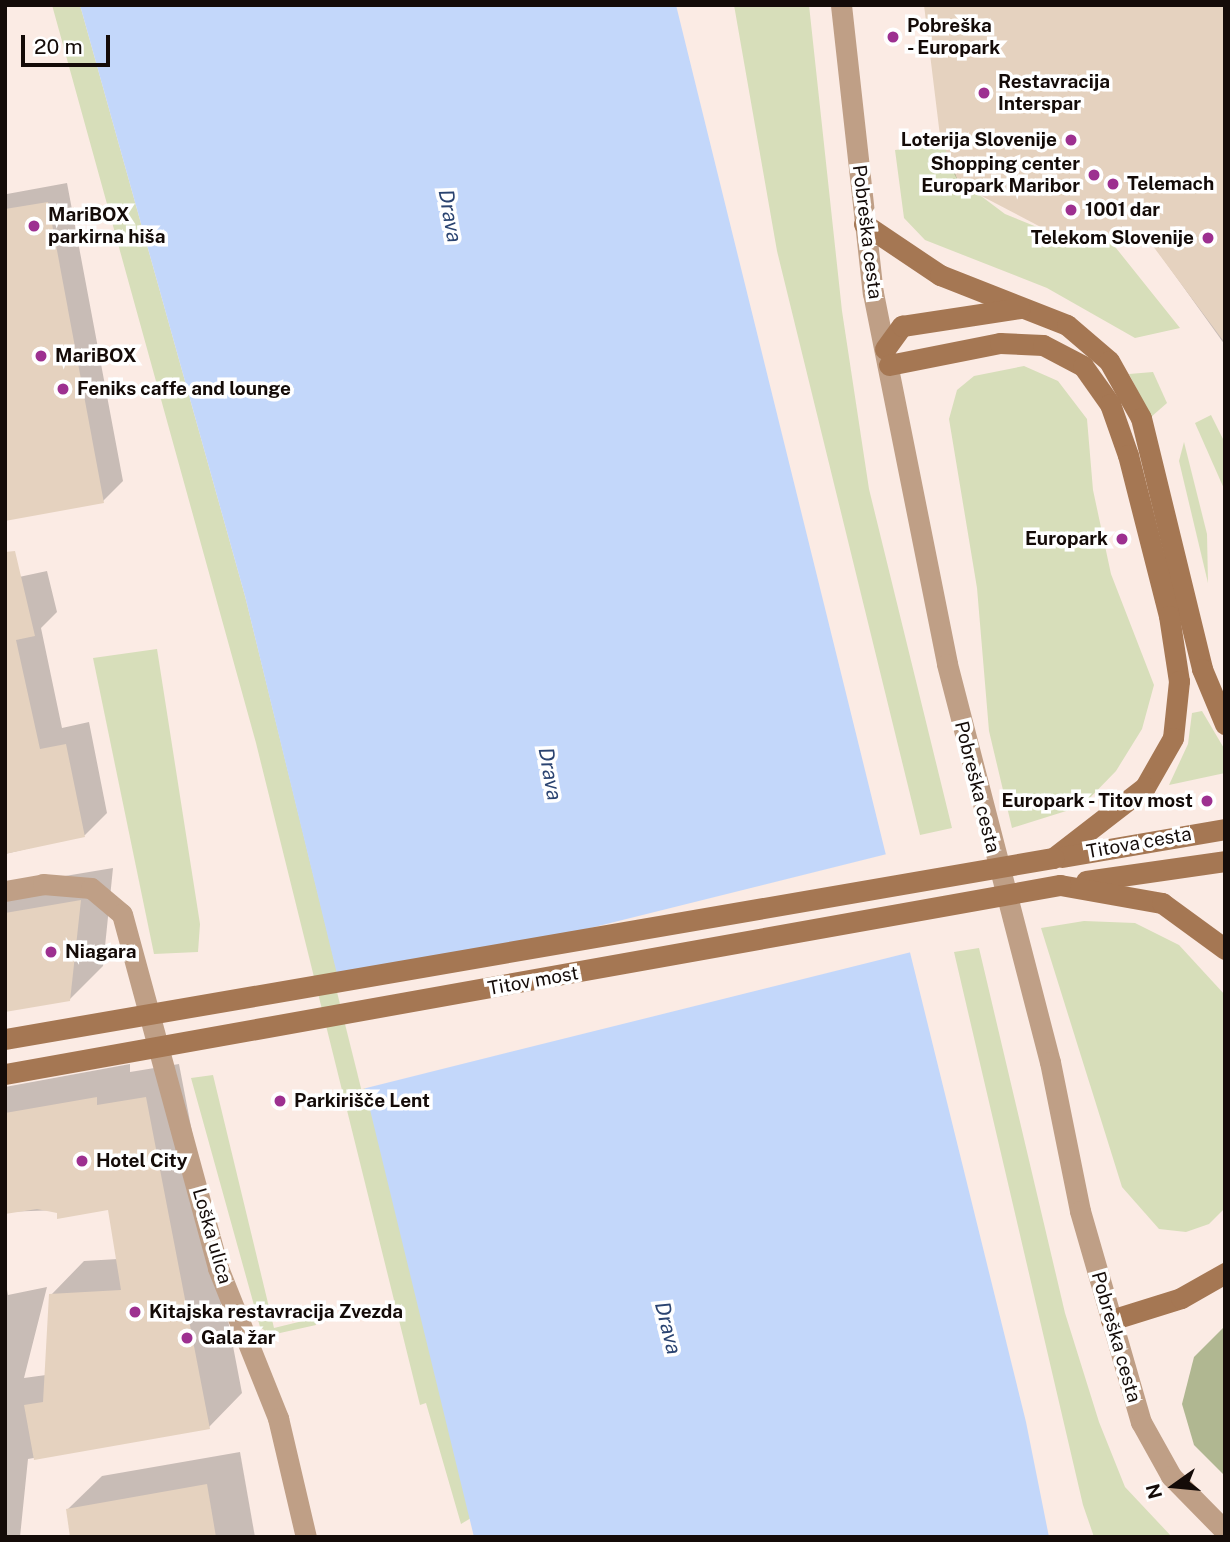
<!DOCTYPE html>
<html>
<head>
<meta charset="utf-8">
<style>
  body { margin:0 }
  #map { position:relative; width:1230px; height:1542px; overflow:hidden; background:#fbebe4; font-family:"Public Sans",sans-serif }
  div>[style] { position:absolute }
  [style*='--x'] { left:calc(var(--x)*1px); top:calc(var(--y)*1px); width:calc(var(--w)*1px); rotate:calc(var(--a)*1deg) }
  .green>* { inset:0; background:#d7deba }
  .forest>* { inset:0; background:#b0b791 }
  .water>* { inset:0; background:#c3d7fa }
  .pier>* { inset:0; background:#fbebe4; transform-origin:0 0 }
  .shadow>* { inset:0; background:#0003 }
  .building>* { inset:0; background:#e5d2bf }
  .minor>* { height:21px; margin:-10.5px; padding:0 10.5px; transform-origin:10.5px; border-radius:10.5px; background:#bf9f86 }
  .tertiary>* { height:21px; margin:-10.5px; padding:0 10.5px; transform-origin:10.5px; border-radius:10.5px; background:#bf9f86 }
  .secondary>* { height:21px; margin:-10.5px; padding:0 10.5px; transform-origin:10.5px; border-radius:10.5px; background:#a57753 }
  .secondary-bridge>* { height:21px; margin:-10.5px; padding:0 10.5px; transform-origin:10.5px; border-radius:10.5px; background:#a57753 }
  .dots>* { width:19px; height:19px; translate:-50% -50%; box-sizing:border-box; border:4px solid #fff; border-radius:50% }
  span { translate:-50% -50%; white-space:nowrap; text-align:center; line-height:1.15; -webkit-text-stroke:7px #fff; paint-order:stroke }
  .poi-label { font-size:19px; color:#140b08; font-weight:700 }
  .left { translate:0 -50%; text-align:left }
  .right { translate:-100% -50%; text-align:right }
  .street-label { font-size:19px; color:#140b08 }
  .water-label { font-size:21px; color:#2a4370; font-style:italic }
  .frame { position:absolute; inset:0; border:7px solid #140b08; pointer-events:none }
  .north { position:absolute; left:1139px; top:1451px; width:70px; height:70px; -webkit-text-stroke:5px #fff; paint-order:stroke; rotate:255deg; font-size:19px; font-weight:700; line-height:28px; text-align:center; color:#140b08 }
  .north::after { content:''; display:block; margin:auto; width:24px; height:32px; background:#140b08; clip-path:polygon(50% 0,100% 100%,50% 72%,0 100%) }
  .scale { position:absolute; left:21px; top:35px; width:89px; height:32px; box-sizing:border-box; border:4px solid #140b08; border-top:0; padding-left:9px; font-size:21px; line-height:24px; white-space:nowrap; color:#140b08; -webkit-text-stroke:5px #fff; paint-order:stroke }
</style>
</head>
<body>
<div id="map">
  <div class="green">
    <i style="clip-path:polygon(52px 5px,80px 5px,245px 596px,471px 1518px,461px 1524px,426px 1403px,420px 1405px,256px 743px)"></i>
    <i style="clip-path:polygon(734px 5px,809px 5px,842px 311px,869px 489px,952px 828px,920px 835px,777px 251px)"></i>
    <i style="clip-path:polygon(946px 144px,973px 190px,1005px 214px,1054px 234px,1108px 238px,1180px 328px,1135px 338px,1047px 288px,925px 240px,904px 218px,895px 150px)"></i>
    <i style="clip-path:polygon(1024px 366px,1058px 381px,1087px 419px,1093px 490px,1111px 574px,1154px 685px,1142px 729px,1116px 771px,1082px 806px,1012px 828px,989px 731px,977px 588px,949px 419px,957px 390px,974px 376px)"></i>
    <i style="clip-path:polygon(1153px 372px,1167px 403px,1151px 417px,1129px 374px)"></i>
    <i style="clip-path:polygon(1211px 415px,1225px 443px,1225px 491px,1195px 423px)"></i>
    <i style="clip-path:polygon(1184px 442px,1207px 534px,1208px 583px,1179px 461px)"></i>
    <i style="clip-path:polygon(157px 649px,200px 924px,198px 952px,154px 954px,93px 658px)"></i>
    <i style="clip-path:polygon(1202px 711px,1225px 750px,1225px 773px,1169px 785px,1188px 744px,1192px 713px)"></i>
    <i style="clip-path:polygon(1084px 921px,1135px 923px,1179px 945px,1225px 995px,1225px 1208px,1209px 1224px,1186px 1232px,1159px 1229px,1122px 1187px,1041px 928px)"></i>
    <i style="clip-path:polygon(979px 948px,1065px 1313px,1099px 1422px,1125px 1487px,1172px 1537px,1094px 1537px,1083px 1505px,954px 952px)"></i>
    <i style="clip-path:polygon(213px 1075px,274px 1328px,315px 1318px,316px 1325px,271px 1335px,260px 1327px,191px 1078px)"></i>
  </div>
  <div class="forest">
    <i style="clip-path:polygon(1225px 1326px,1225px 1476px,1194px 1445px,1182px 1404px,1194px 1357px)"></i>
  </div>
  <div class="water">
    <i style="clip-path:polygon(80px 5px,676px 5px,1026px 1422px,1049px 1537px,474px 1537px,245px 596px)"></i>
  </div>
  <div class="pier">
    <i style="left:887px;top:854px;width:101px;height:567px;rotate:76deg"></i>
  </div>
  <div class="shadow">
    <i style="clip-path:polygon(928px 5px,1225px 5px,1225px 345px,1141px 228px,972px 189px,965px 194px,950px 166px)"></i>
    <i style="clip-path:polygon(67px 183px,123px 481px,103px 501px,5px 519px,5px 186px,7px 194px)"></i>
    <i style="clip-path:polygon(47px 571px,57px 612px,41px 628px,62px 728px,89px 722px,107px 813px,85px 835px,5px 854px,5px 580px)"></i>
    <i style="clip-path:polygon(113px 868px,103px 966px,69px 1000px,5px 1010px,5px 886px)"></i>
    <i style="clip-path:polygon(130px 1064px,130px 1072px,179px 1064px,242px 1393px,209px 1427px,28px 1459px,20px 1537px,5px 1537px,5px 1279px,8px 1295px,47px 1287px,24px 1378px,46px 1375px,51px 1295px,84px 1261px,118px 1259px,109px 1208px,5px 1212px,5px 1087px)"></i>
    <i style="clip-path:polygon(240px 1452px,255px 1537px,72px 1537px,68px 1509px,102px 1476px)"></i>
  </div>
  <div class="building">
    <i style="clip-path:polygon(924px 5px,1225px 5px,1225px 343px,1141px 230px,1108px 238px,1054px 234px,972px 191px,964px 196px,940px 136px)"></i>
    <i style="clip-path:polygon(48px 202px,104px 503px,5px 521px,5px 209px)"></i>
    <i style="clip-path:polygon(15px 551px,35px 636px,16px 640px,40px 749px,66px 744px,85px 837px,5px 854px,5px 552px)"></i>
    <i style="clip-path:polygon(81px 900px,70px 1001px,5px 1012px,5px 913px)"></i>
    <i style="clip-path:polygon(97px 1097px,97px 1105px,146px 1097px,210px 1429px,34px 1460px,24px 1405px,43px 1402px,49px 1294px,121px 1290px,108px 1210px,57px 1219px,57px 1213px,37px 1209px,5px 1214px,5px 1113px)"></i>
    <i style="clip-path:polygon(207px 1484px,216px 1537px,70px 1537px,66px 1509px)"></i>
  </div>
  <div class="minor">
    <i style="--x:5;--y:891;--w:39;--a:-10"></i>
    <i style="--x:43;--y:884;--w:48;--a:4.8"></i>
    <i style="--x:91;--y:888;--w:40;--a:40"></i>
    <i style="--x:122;--y:914;--w:367;--a:74.8"></i>
    <i style="--x:218;--y:1268;--w:162;--a:68.2"></i>
    <i style="--x:278;--y:1418;--w:122;--a:76.8"></i>
  </div>
  <div class="tertiary">
    <i style="--x:841;--y:5;--w:290;--a:83.7"></i>
    <i style="--x:873;--y:293;--w:378;--a:78.7"></i>
    <i style="--x:947;--y:664;--w:411;--a:75.5"></i>
    <i style="--x:1050;--y:1062;--w:152;--a:78.6"></i>
    <i style="--x:1080;--y:1211;--w:220;--a:73.9"></i>
    <i style="--x:1141;--y:1422;--w:62;--a:60.9"></i>
    <i style="--x:1171;--y:1476;--w:77;--a:45.5"></i>
  </div>
  <div class="secondary">
    <i style="--x:864;--y:224;--w:92;--a:33.9"></i>
    <i style="--x:940;--y:275;--w:136;--a:21.5"></i>
    <i style="--x:1067;--y:325;--w:55;--a:40.6"></i>
    <i style="--x:1109;--y:361;--w:65;--a:60.7"></i>
    <i style="--x:1141;--y:418;--w:258;--a:76.3"></i>
    <i style="--x:1202;--y:669;--w:60;--a:67.3"></i>
    <i style="--x:885;--y:349;--w:29;--a:-54"></i>
    <i style="--x:902;--y:326;--w:119;--a:-8.7"></i>
    <i style="--x:889;--y:365;--w:113;--a:-11.2"></i>
    <i style="--x:1000;--y:343;--w:43;--a:2.7"></i>
    <i style="--x:1043;--y:345;--w:45;--a:27.7"></i>
    <i style="--x:1083;--y:366;--w:47;--a:54.6"></i>
    <i style="--x:1110;--y:404;--w:54;--a:70.6"></i>
    <i style="--x:1128;--y:455;--w:166;--a:75.7"></i>
    <i style="--x:1169;--y:616;--w:66;--a:81.3"></i>
    <i style="--x:1179;--y:681;--w:57;--a:96"></i>
    <i style="--x:1173;--y:738;--w:56;--a:119.7"></i>
    <i style="--x:1145;--y:787;--w:116;--a:142.3"></i>
    <i style="--x:1062;--y:857;--w:165;--a:-9.7"></i>
    <i style="--x:1086;--y:881;--w:140;--a:-8.2"></i>
    <i style="--x:1060;--y:885;--w:104;--a:10"></i>
    <i style="--x:1162;--y:903;--w:78;--a:36.1"></i>
    <i style="--x:1111;--y:1320;--w:73;--a:-17.4"></i>
    <i style="--x:1181;--y:1298;--w:51;--a:-29.6"></i>
  </div>
  <div class="secondary-bridge">
    <i style="--x:5;--y:1039;--w:1064;--a:-9.8"></i>
    <i style="--x:5;--y:1074;--w:1072;--a:-10.16"></i>
  </div>
  <div class="dots">
    <i style="left:893px;top:37px;background:#9d3090"></i>
    <i style="left:984px;top:93px;background:#9d3090"></i>
    <i style="left:1071px;top:140px;background:#9d3090"></i>
    <i style="left:1094px;top:175px;background:#9d3090"></i>
    <i style="left:1113px;top:184px;background:#9d3090"></i>
    <i style="left:1071px;top:210px;background:#9d3090"></i>
    <i style="left:34px;top:226px;background:#9d3090"></i>
    <i style="left:1208px;top:238px;background:#9d3090"></i>
    <i style="left:41px;top:356px;background:#9d3090"></i>
    <i style="left:63px;top:389px;background:#9d3090"></i>
    <i style="left:1122px;top:539px;background:#9d3090"></i>
    <i style="left:1207px;top:801px;background:#9d3090"></i>
    <i style="left:51px;top:952px;background:#9d3090"></i>
    <i style="left:280px;top:1101px;background:#9d3090"></i>
    <i style="left:82px;top:1161px;background:#9d3090"></i>
    <i style="left:135px;top:1312px;background:#9d3090"></i>
    <i style="left:187px;top:1338px;background:#9d3090"></i>
  </div>
  <div class="poi-label">
    <span class="left" style="left:907px;top:37px">Pobreška<br>- Europark</span>
    <span class="left" style="left:998px;top:93px">Restavracija<br>Interspar</span>
    <span class="right" style="left:1057px;top:140px">Loterija Slovenije</span>
    <span class="right" style="left:1080px;top:175px">Shopping center<br>Europark Maribor</span>
    <span class="left" style="left:1127px;top:184px">Telemach</span>
    <span class="left" style="left:1085px;top:210px">1001 dar</span>
    <span class="left" style="left:48px;top:226px">MariBOX<br>parkirna hiša</span>
    <span class="right" style="left:1194px;top:238px">Telekom Slovenije</span>
    <span class="left" style="left:55px;top:356px">MariBOX</span>
    <span class="left" style="left:77px;top:389px">Feniks caffe and lounge</span>
    <span class="right" style="left:1108px;top:539px">Europark</span>
    <span class="right" style="left:1193px;top:801px">Europark - Titov most</span>
    <span class="left" style="left:65px;top:952px">Niagara</span>
    <span class="left" style="left:294px;top:1101px">Parkirišče Lent</span>
    <span class="left" style="left:96px;top:1161px">Hotel City</span>
    <span class="left" style="left:149px;top:1312px">Kitajska restavracija Zvezda</span>
    <span class="left" style="left:201px;top:1338px">Gala žar</span>
  </div>
  <div class="street-label">
    <span style="left:867px;top:232px;rotate:83deg">Pobreška cesta</span>
    <span style="left:977px;top:787px;rotate:76deg">Pobreška cesta</span>
    <span style="left:1139px;top:843px;rotate:-10deg">Titova cesta</span>
    <span style="left:533px;top:981px;rotate:-10deg">Titov most</span>
    <span style="left:212px;top:1236px;rotate:74deg">Loška ulica</span>
    <span style="left:1116px;top:1337px;rotate:74deg">Pobreška cesta</span>
  </div>
  <div class="water-label">
    <span style="left:450px;top:216px;rotate:80deg">Drava</span>
    <span style="left:550px;top:774px;rotate:80deg">Drava</span>
    <span style="left:668px;top:1328px;rotate:76deg">Drava</span>
  </div>
  <div class="frame"></div>
  <div class="north">N</div>
  <div class="scale">20 m</div>
</div>
</body>
</html>
